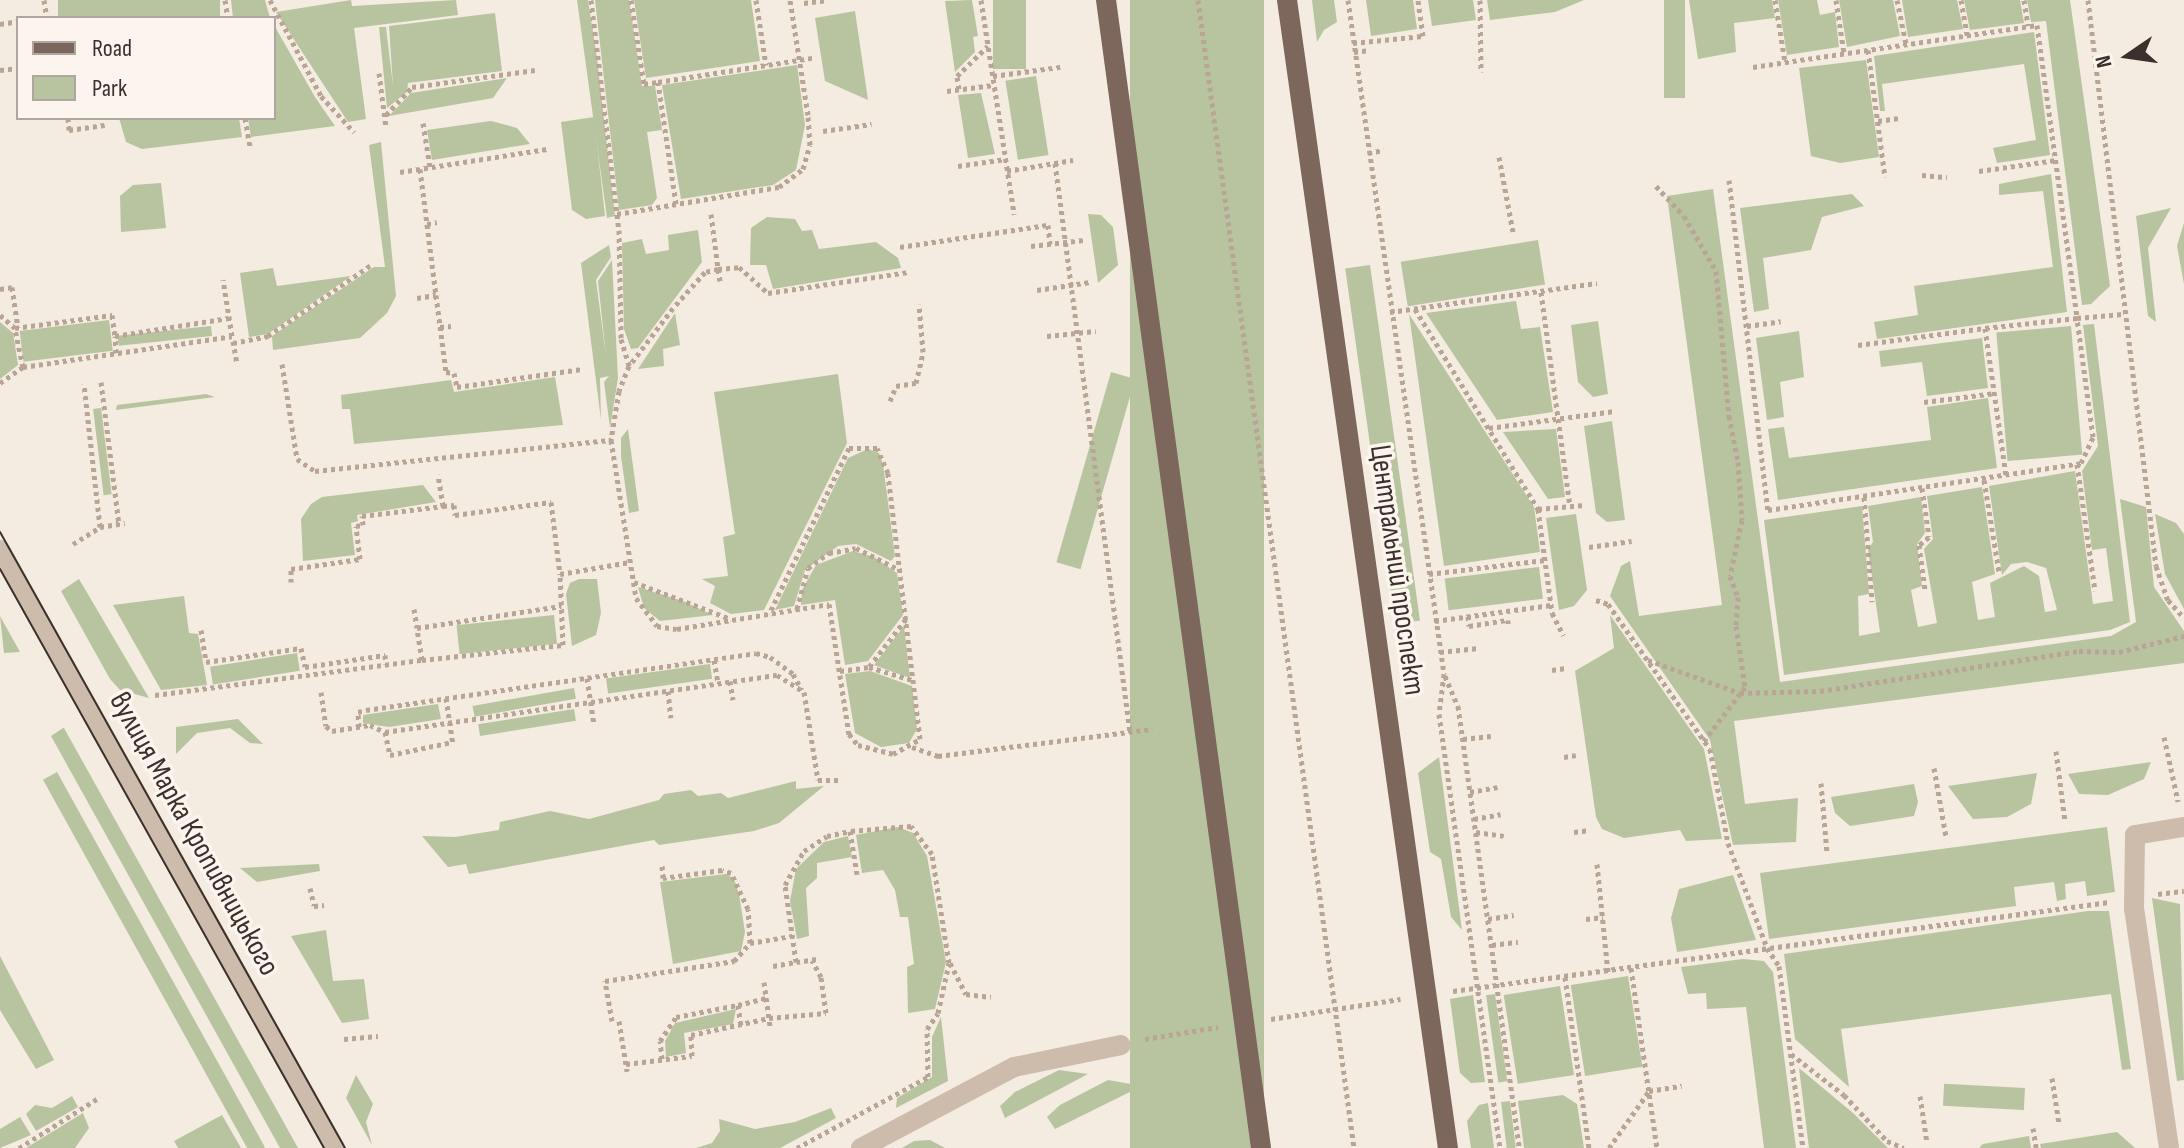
<!DOCTYPE html>
<html>
<head>
<meta charset="utf-8">
<style>
  body { margin:0 }
  #map { position:relative; width:2184px; height:1148px; overflow:hidden; background:#f4ebe1; font-family:"Sofia Sans Condensed",sans-serif }
  div>[style] { position:absolute }
  [style*='--x'] { left:calc(var(--x)*1px); top:calc(var(--y)*1px); width:calc(var(--w)*1px); rotate:calc(var(--a)*1deg) }
  .green>* { inset:0; background:#b8c4a0; transform-origin:0 0 }
  .path>* { height:5px; margin-top:-2.5px; transform-origin:0; background:repeating-linear-gradient(90deg,#b9a596 0 4px,transparent 0 8px) }
  .minor>* { height:20px; margin:-10px; padding:0 10px; transform-origin:10px; border-radius:10px; background:#cdbbac }
  .primary>* { height:20px; margin:-10px; padding:0 10px; transform-origin:10px; border-radius:10px; background:#7d675c }
  .tram>* { height:2px; margin:-1px; padding:0 1px; transform-origin:1px; border-radius:1px; background:#3b302b }
  span { translate:-50% -50%; white-space:nowrap; text-align:center; line-height:1.15; -webkit-text-stroke:7px #fbf5ee; paint-order:stroke }
  .street-label { font-size:30px; color:#3b302b }
  .legend { position:absolute; left:16px; top:16px; width:260px; height:104px; box-sizing:border-box; background:#fbf5ee; border:2px solid #aea6a0; margin:0; padding:10px 14px; list-style:none; font-size:24px; color:#3b302b }
  .legend li { display:flex; align-items:center; gap:16px; height:40px }
  .legend b { width:40px; border:2px solid #aea6a0 }
  .north { position:absolute; left:2088px; top:16px; width:80px; height:80px; -webkit-text-stroke:6px #fbf5ee; paint-order:stroke; rotate:257deg; font-size:22px; font-weight:700; line-height:32px; text-align:center; color:#3b302b }
  .north::after { content:''; display:block; margin:auto; width:28px; height:36px; background:#3b302b; clip-path:polygon(50% 0,100% 100%,50% 72%,0 100%) }
</style>
</head>
<body>
<div id="map">
  <div class="green">
    <i style="left:58px;top:0;width:162px;height:18px"></i>
    <i style="clip-path:polygon(231px 0,265px 0,270px 18px,233px 18px)"></i>
    <i style="clip-path:polygon(351px 0,352px 6px,456px 0,458px 15px,354px 28px,366px 119px,348px 122px,276px 12px)"></i>
    <i style="clip-path:polygon(577px 0,588px 0,597px 58px,615px 216px,607px 218px)"></i>
    <i style="clip-path:polygon(595px 0,629px 0,642px 86px,655px 86px,662px 130px,647px 132px,657px 198px,652px 205px,619px 210px)"></i>
    <i style="clip-path:polygon(634px 0,751px 0,760px 61px,646px 78px)"></i>
    <i style="clip-path:polygon(972px 0,978px 36px,973px 37px,975px 52px,955px 72px,945px 1px)"></i>
    <i style="left:993px;top:0;width:33px;height:69px"></i>
    <i style="left:1130px;top:0;width:134px;height:1158px"></i>
    <i style="clip-path:polygon(1312px 0,1334px 0,1337px 22px,1324px 30px,1317px 42px)"></i>
    <i style="clip-path:polygon(1366px 0,1413px 0,1417px 29px,1371px 36px)"></i>
    <i style="clip-path:polygon(1428px 0,1473px 0,1476px 20px,1432px 26px)"></i>
    <i style="clip-path:polygon(1487px 0,1584px 0,1555px 12px,1490px 20px)"></i>
    <i style="left:1664px;top:0;width:21px;height:98px"></i>
    <i style="clip-path:polygon(1689px 0,1772px 0,1775px 18px,1734px 23px,1736px 52px,1698px 59px)"></i>
    <i style="clip-path:polygon(1778px 0,1817px 0,1820px 15px,1835px 12px,1839px 47px,1787px 55px)"></i>
    <i style="clip-path:polygon(1839px 0,1893px 0,1900px 36px,1847px 47px)"></i>
    <i style="clip-path:polygon(1902px 0,1957px 0,1963px 29px,1908px 37px)"></i>
    <i style="clip-path:polygon(1964px 0,2020px 0,2024px 23px,1970px 30px)"></i>
    <i style="clip-path:polygon(2027px 0,2070px 0,2110px 286px,2091px 304px,2082px 305px,2046px 21px,2031px 22px)"></i>
    <i style="clip-path:polygon(855px 11px,868px 100px,825px 81px,815px 18px)"></i>
    <i style="clip-path:polygon(495px 13px,502px 71px,408px 83px,407px 92px,387px 108px,379px 27px,386px 27px,393px 86px,389px 26px)"></i>
    <i style="clip-path:polygon(274px 25px,315px 97px,335px 126px,251px 137px,248px 118px,274px 118px)"></i>
    <i style="clip-path:polygon(2034px 32px,2050px 155px,1997px 163px,1993px 148px,2036px 140px,2024px 64px,1882px 84px,1885px 111px,1880px 111px,1874px 56px)"></i>
    <i style="clip-path:polygon(1866px 60px,1879px 157px,1840px 163px,1811px 156px,1799px 68px)"></i>
    <i style="clip-path:polygon(797px 65px,805px 125px,796px 170px,773px 185px,681px 199px,662px 85px)"></i>
    <i style="left:1036px;top:76px;width:80px;height:31px;rotate:81deg"></i>
    <i style="clip-path:polygon(507px 78px,493px 98px,389px 116px,411px 93px)"></i>
    <i style="clip-path:polygon(981px 93px,995px 154px,968px 158px,958px 95px)"></i>
    <i style="clip-path:polygon(594px 117px,605px 216px,586px 219px,572px 210px,561px 122px)"></i>
    <i style="clip-path:polygon(119px 118px,239px 118px,242px 137px,142px 149px,126px 142px)"></i>
    <i style="clip-path:polygon(491px 121px,517px 128px,530px 144px,432px 160px,427px 130px)"></i>
    <i style="clip-path:polygon(381px 142px,396px 296px,387px 313px,360px 338px,273px 350px,272px 336px,374px 267px,385px 267px,369px 145px)"></i>
    <i style="clip-path:polygon(2051px 174px,2067px 312px,1877px 339px,1874px 322px,1918px 315px,1914px 286px,2053px 267px,2043px 191px,1999px 195px,1999px 184px)"></i>
    <i style="clip-path:polygon(161px 183px,166px 228px,121px 232px,120px 196px,133px 185px)"></i>
    <i style="clip-path:polygon(1713px 189px,1780px 682px,2111px 636px,2136px 622px,2120px 499px,2146px 507px,2154px 587px,2184px 631px,2184px 663px,1734px 721px,1745px 804px,1798px 798px,1796px 842px,1733px 845px,1710px 740px,1610px 596px,1621px 566px,1630px 561px,1639px 616px,1722px 605px,1667px 196px)"></i>
    <i style="clip-path:polygon(1852px 194px,1864px 206px,1822px 217px,1811px 250px,1763px 258px,1769px 309px,1754px 312px,1740px 208px)"></i>
    <i style="clip-path:polygon(2171px 208px,2148px 248px,2156px 322px,2148px 316px,2136px 216px)"></i>
    <i style="clip-path:polygon(1088px 214px,1101px 215px,1113px 227px,1118px 265px,1098px 283px)"></i>
    <i style="clip-path:polygon(767px 217px,795px 219px,802px 231px,812px 230px,819px 249px,876px 242px,898px 258px,901px 268px,773px 289px,766px 265px,750px 265px,751px 228px)"></i>
    <i style="clip-path:polygon(2184px 223px,2184px 284px,2177px 246px)"></i>
    <i style="clip-path:polygon(698px 230px,702px 262px,638px 348px,631px 349px,624px 329px,622px 243px,642px 239px,646px 254px,669px 250px,668px 235px)"></i>
    <i style="left:1538px;top:240px;width:45px;height:139px;rotate:81deg"></i>
    <i style="clip-path:polygon(609px 245px,611px 257px,596px 280px,606px 356px,598px 281px,612px 260px,618px 378px,610px 428px,604px 382px,609px 376px,600px 378px,601px 420px,581px 263px)"></i>
    <i style="left:1370px;top:265px;width:359px;height:25px;rotate:82deg"></i>
    <i style="clip-path:polygon(273px 268px,277px 286px,351px 276px,268px 334px,249px 337px,240px 273px)"></i>
    <i style="clip-path:polygon(1516px 301px,1521px 329px,1540px 327px,1553px 412px,1497px 420px,1426px 313px)"></i>
    <i style="clip-path:polygon(675px 313px,680px 345px,663px 349px,664px 366px,638px 369px)"></i>
    <i style="clip-path:polygon(1409px 314px,1534px 507px,1540px 552px,1444px 566px)"></i>
    <i style="left:109px;top:320px;width:31px;height:90px;rotate:83deg"></i>
    <i style="clip-path:polygon(1598px 321px,1608px 394px,1593px 397px,1578px 382px,1571px 325px)"></i>
    <i style="clip-path:polygon(0 322px,13px 333px,18px 365px,0 379px)"></i>
    <i style="clip-path:polygon(2094px 324px,2130px 622px,2110px 630px,1784px 675px,1764px 520px,1862px 506px,1869px 594px,1858px 596px,1859px 636px,1880px 632px,1868px 549px,1873px 542px,1868px 506px,1921px 497px,1925px 533px,1917px 544px,1922px 586px,1911px 590px,1918px 627px,1937px 623px,1924px 549px,1933px 539px,1927px 496px,1982px 487px,1995px 574px,1972px 582px,1978px 620px,1995px 617px,1990px 583px,2024px 566px,2039px 576px,2045px 612px,2057px 610px,2046px 568px,2027px 562px,2011px 564px,2002px 575px,1989px 486px,2075px 471px,2093px 604px,2113px 601px,2106px 548px,2092px 550px,2082px 471px,2098px 446px,2083px 325px)"></i>
    <i style="left:211px;top:326px;width:10px;height:94px;rotate:84deg"></i>
    <i style="left:2071px;top:326px;width:129px;height:75px;rotate:85deg"></i>
    <i style="clip-path:polygon(1799px 331px,1804px 377px,1780px 382px,1784px 417px,1767px 420px,1756px 338px)"></i>
    <i style="clip-path:polygon(1982px 338px,1988px 388px,1927px 396px,1922px 362px,1881px 367px,1879px 351px)"></i>
    <i style="left:1111px;top:372px;width:25px;height:198px;rotate:16deg"></i>
    <i style="clip-path:polygon(838px 374px,847px 443px,764px 610px,731px 614px,710px 603px,715px 586px,702px 579px,728px 576px,723px 537px,735px 534px,714px 392px)"></i>
    <i style="clip-path:polygon(555px 377px,563px 425px,354px 444px,350px 409px,342px 409px,341px 395px,451px 380px,454px 392px)"></i>
    <i style="clip-path:polygon(206px 394px,215px 397px,116px 410px,117px 405px)"></i>
    <i style="clip-path:polygon(1988px 398px,1997px 468px,1778px 500px,1768px 429px,1784px 427px,1789px 458px,1931px 440px,1927px 407px)"></i>
    <i style="left:101px;top:408px;width:87px;height:8px;rotate:83deg"></i>
    <i style="clip-path:polygon(1612px 421px,1625px 520px,1607px 522px,1596px 513px,1584px 426px)"></i>
    <i style="clip-path:polygon(628px 429px,639px 511px,629px 513px,621px 456px,621px 438px)"></i>
    <i style="clip-path:polygon(1556px 429px,1565px 497px,1548px 499px,1503px 432px)"></i>
    <i style="clip-path:polygon(868px 449px,879px 453px,883px 464px,895px 556px,891px 561px,856px 544px,838px 546px,805px 570px,794px 606px,775px 610px,848px 458px)"></i>
    <i style="clip-path:polygon(423px 485px,436px 502px,357px 515px,358px 521px,351px 523px,355px 555px,303px 561px,301px 519px,311px 504px,322px 497px)"></i>
    <i style="clip-path:polygon(1576px 514px,1587px 590px,1574px 606px,1559px 610px,1546px 518px)"></i>
    <i style="clip-path:polygon(2155px 514px,2176px 523px,2184px 534px,2184px 609px,2165px 574px)"></i>
    <i style="clip-path:polygon(853px 551px,874px 557px,897px 573px,903px 615px,868px 661px,845px 665px,835px 600px,801px 605px,802px 590px,816px 565px)"></i>
    <i style="left:1539px;top:567px;width:32px;height:95px;rotate:83deg"></i>
    <i style="clip-path:polygon(79px 579px,149px 698px,120px 690px,110px 679px,61px 591px)"></i>
    <i style="clip-path:polygon(579px 579px,597px 579px,601px 613px,596px 635px,572px 646px,566px 594px,570px 583px)"></i>
    <i style="clip-path:polygon(638px 587px,683px 601px,713px 615px,660px 621px,644px 608px)"></i>
    <i style="clip-path:polygon(184px 596px,189px 633px,198px 634px,207px 685px,161px 690px,113px 605px)"></i>
    <i style="left:1164px;top:602px;width:106px;height:20px;rotate:82deg"></i>
    <i style="left:554px;top:615px;width:29px;height:98px;rotate:84deg"></i>
    <i style="clip-path:polygon(1610px 615px,1704px 749px,1722px 839px,1686px 841px,1680px 830px,1624px 838px,1602px 829px,1596px 817px,1575px 671px,1614px 648px)"></i>
    <i style="clip-path:polygon(0 616px,20px 652px,4px 653px)"></i>
    <i style="clip-path:polygon(904px 626px,910px 678px,874px 665px)"></i>
    <i style="left:297px;top:653px;width:18px;height:88px;rotate:81deg"></i>
    <i style="left:710px;top:664px;width:15px;height:105px;rotate:82deg"></i>
    <i style="clip-path:polygon(870px 671px,912px 686px,917px 729px,909px 743px,881px 747px,855px 733px,845px 674px)"></i>
    <i style="left:574px;top:688px;width:11px;height:103px;rotate:80deg"></i>
    <i style="clip-path:polygon(438px 704px,441px 719px,389px 727px,363px 723px,363px 715px)"></i>
    <i style="left:574px;top:709px;width:12px;height:97px;rotate:81deg"></i>
    <i style="clip-path:polygon(238px 719px,263px 744px,250px 743px,230px 728px,197px 733px,176px 754px,176px 727px)"></i>
    <i style="clip-path:polygon(63px 728px,64px 728px,298px 1148px,280px 1148px,51px 736px)"></i>
    <i style="clip-path:polygon(1182px 734px,1184px 747px,1171px 772px,1180px 851px,1175px 851px,1161px 738px)"></i>
    <i style="clip-path:polygon(1439px 757px,1462px 930px,1451px 917px,1441px 859px,1430px 852px,1418px 773px)"></i>
    <i style="clip-path:polygon(2151px 762px,2144px 779px,2108px 795px,2079px 794px,2068px 774px)"></i>
    <i style="left:57px;top:772px;width:429px;height:16px;rotate:61deg"></i>
    <i style="clip-path:polygon(2037px 773px,2031px 804px,2007px 817px,1973px 819px,1948px 786px)"></i>
    <i style="clip-path:polygon(796px 781px,796px 789px,824px 786px,779px 823px,754px 831px,659px 845px,654px 840px,469px 874px,466px 864px,448px 867px,422px 836px,455px 837px,499px 830px,500px 822px,550px 811px,589px 819px,659px 800px,664px 794px,691px 790px,698px 796px,721px 793px,728px 798px)"></i>
    <i style="clip-path:polygon(1914px 784px,1918px 802px,1914px 816px,1850px 826px,1835px 813px,1831px 797px)"></i>
    <i style="clip-path:polygon(898px 827px,913px 833px,927px 856px,946px 962px,935px 1009px,908px 1013px,907px 967px,914px 964px,908px 917px,900px 917px,895px 890px,883px 870px,862px 873px,856px 835px)"></i>
    <i style="clip-path:polygon(2107px 827px,2115px 892px,2087px 896px,2085px 881px,2065px 884px,2066px 899px,2057px 901px,2054px 882px,2014px 887px,2016px 906px,1769px 939px,1760px 873px)"></i>
    <i style="clip-path:polygon(848px 836px,852px 857px,817px 863px,817px 878px,806px 888px,809px 936px,797px 939px,790px 901px,796px 869px,824px 842px)"></i>
    <i style="clip-path:polygon(319px 864px,320px 871px,257px 882px,240px 868px)"></i>
    <i style="clip-path:polygon(726px 874px,734px 879px,739px 894px,745px 932px,741px 951px,673px 964px,660px 882px)"></i>
    <i style="clip-path:polygon(1733px 875px,1756px 940px,1677px 952px,1671px 918px,1679px 889px)"></i>
    <i style="clip-path:polygon(2152px 898px,2180px 904px,2184px 1080px,2177px 1081px)"></i>
    <i style="left:1204px;top:905px;width:116px;height:19px;rotate:83deg"></i>
    <i style="clip-path:polygon(1168px 908px,1189px 1025px,1150px 1032px,1134px 927px,1142px 926px,1146px 911px)"></i>
    <i style="clip-path:polygon(2088px 911px,2109px 911px,2131px 1069px,2122px 1070px,2111px 994px,1841px 1029px,1849px 1087px,1795px 1039px,1784px 954px)"></i>
    <i style="clip-path:polygon(326px 930px,333px 981px,364px 979px,369px 1019px,342px 1023px,291px 936px)"></i>
    <i style="clip-path:polygon(0 956px,54px 1060px,36px 1069px,0 1010px)"></i>
    <i style="clip-path:polygon(1743px 959px,1764px 961px,1773px 972px,1796px 1148px,1764px 1148px,1746px 1007px,1707px 1009px,1706px 993px,1688px 994px,1681px 967px)"></i>
    <i style="left:1628px;top:976px;width:92px;height:58px;rotate:81deg"></i>
    <i style="left:1560px;top:986px;width:90px;height:57px;rotate:81deg"></i>
    <i style="left:1495px;top:994px;width:88px;height:9px;rotate:82deg"></i>
    <i style="clip-path:polygon(1473px 995px,1485px 1082px,1471px 1083px,1460px 1073px,1450px 999px)"></i>
    <i style="clip-path:polygon(736px 1009px,733px 1024px,684px 1033px,686px 1053px,666px 1057px,665px 1041px,675px 1023px)"></i>
    <i style="clip-path:polygon(941px 1017px,948px 1081px,896px 1108px,897px 1098px,932px 1077px,932px 1037px)"></i>
    <i style="clip-path:polygon(1221px 1045px,1228px 1096px,1215px 1102px,1221px 1148px,1214px 1148px,1201px 1061px,1206px 1051px)"></i>
    <i style="clip-path:polygon(1799px 1068px,1853px 1113px,1888px 1148px,1809px 1148px)"></i>
    <i style="clip-path:polygon(1059px 1070px,1088px 1074px,1005px 1118px,1000px 1106px,1015px 1092px)"></i>
    <i style="clip-path:polygon(356px 1075px,373px 1104px,366px 1122px,372px 1145px,346px 1098px)"></i>
    <i style="clip-path:polygon(1108px 1080px,1142px 1086px,1055px 1129px,1047px 1117px,1060px 1105px)"></i>
    <i style="left:2025px;top:1088px;width:22px;height:81px;rotate:93deg"></i>
    <i style="clip-path:polygon(1563px 1095px,1577px 1104px,1584px 1148px,1524px 1148px,1518px 1101px)"></i>
    <i style="clip-path:polygon(72px 1096px,78px 1107px,36px 1131px,26px 1114px,35px 1105px,52px 1108px)"></i>
    <i style="left:1510px;top:1101px;width:47px;height:9px;rotate:83deg"></i>
    <i style="clip-path:polygon(1488px 1103px,1494px 1148px,1471px 1148px,1467px 1121px,1479px 1105px)"></i>
    <i style="clip-path:polygon(831px 1108px,836px 1118px,780px 1148px,696px 1148px,712px 1143px,720px 1131px,719px 1119px,755px 1129px,795px 1122px)"></i>
    <i style="clip-path:polygon(83px 1113px,89px 1128px,75px 1148px,26px 1148px)"></i>
    <i style="clip-path:polygon(222px 1115px,241px 1148px,178px 1148px,174px 1141px)"></i>
    <i style="clip-path:polygon(20px 1117px,31px 1135px,0 1148px,0 1129px)"></i>
    <i style="clip-path:polygon(2117px 1132px,2135px 1148px,2041px 1148px,2040px 1144px)"></i>
    <i style="clip-path:polygon(2029px 1136px,2031px 1148px,1979px 1148px,1983px 1144px)"></i>
    <i style="clip-path:polygon(930px 1140px,945px 1148px,902px 1148px,914px 1141px)"></i>
  </div>
  <div class="path">
    <i style="--x:44;--y:0;--w:18;--a:81"></i>
    <i style="--x:225;--y:0;--w:18;--a:81"></i>
    <i style="--x:270;--y:0;--w:109;--a:62"></i>
    <i style="--x:321;--y:96;--w:49;--a:47.5"></i>
    <i style="--x:591;--y:0;--w:232;--a:83.1"></i>
    <i style="--x:619;--y:230;--w:109;--a:88.9"></i>
    <i style="--x:621;--y:339;--w:28;--a:73"></i>
    <i style="--x:631;--y:0;--w:85;--a:81.2"></i>
    <i style="--x:644;--y:84;--w:14;--a:-8"></i>
    <i style="--x:756;--y:0;--w:66;--a:81.3"></i>
    <i style="--x:981;--y:0;--w:217;--a:81.2"></i>
    <i style="--x:1198;--y:0;--w:1159;--a:82.26"></i>
    <i style="--x:1348;--y:0;--w:681;--a:81.89"></i>
    <i style="--x:1444;--y:674;--w:40;--a:97.1"></i>
    <i style="--x:1439;--y:714;--w:438;--a:82"></i>
    <i style="--x:1480;--y:0;--w:72;--a:89.2"></i>
    <i style="--x:1775;--y:0;--w:63;--a:80.8"></i>
    <i style="--x:1836;--y:0;--w:54;--a:81.4"></i>
    <i style="--x:1897;--y:0;--w:45;--a:78.4"></i>
    <i style="--x:1961;--y:0;--w:36;--a:80"></i>
    <i style="--x:2024;--y:0;--w:26;--a:81"></i>
    <i style="--x:2088;--y:0;--w:570;--a:83.15"></i>
    <i style="--x:2156;--y:566;--w:36;--a:71"></i>
    <i style="--x:2168;--y:600;--w:24;--a:48"></i>
    <i style="--x:804;--y:3;--w:24;--a:-7"></i>
    <i style="--x:0;--y:24;--w:18;--a:-9"></i>
    <i style="--x:1353;--y:43;--w:70;--a:-5.7"></i>
    <i style="--x:1423;--y:36;--w:36;--a:-98"></i>
    <i style="--x:1868;--y:50;--w:128;--a:82.4"></i>
    <i style="--x:1354;--y:52;--w:16;--a:-7"></i>
    <i style="--x:1753;--y:67;--w:287;--a:-8.4"></i>
    <i style="--x:2037;--y:25;--w:296;--a:82.2"></i>
    <i style="--x:2077;--y:318;--w:93;--a:173.8"></i>
    <i style="--x:0;--y:70;--w:18;--a:-6"></i>
    <i style="--x:379;--y:73;--w:55;--a:82.7"></i>
    <i style="--x:993;--y:76;--w:68;--a:-7.7"></i>
    <i style="--x:959;--y:89;--w:13;--a:-99"></i>
    <i style="--x:957;--y:76;--w:43;--a:-44.1"></i>
    <i style="--x:947;--y:91;--w:47;--a:-7.3"></i>
    <i style="--x:386;--y:115;--w:38;--a:-47"></i>
    <i style="--x:412;--y:87;--w:124;--a:-7.9"></i>
    <i style="--x:68;--y:118;--w:12;--a:85"></i>
    <i style="--x:69;--y:130;--w:36;--a:-8"></i>
    <i style="--x:245;--y:118;--w:29;--a:80"></i>
    <i style="--x:1878;--y:121;--w:21;--a:-8"></i>
    <i style="--x:423;--y:123;--w:45;--a:81"></i>
    <i style="--x:823;--y:131;--w:49;--a:-8.3"></i>
    <i style="--x:1368;--y:153;--w:16;--a:-11"></i>
    <i style="--x:1499;--y:157;--w:76;--a:79.4"></i>
    <i style="--x:1055;--y:163;--w:574;--a:82.49"></i>
    <i style="--x:958;--y:166;--w:48;--a:-8.5"></i>
    <i style="--x:420;--y:169;--w:127;--a:82.8"></i>
    <i style="--x:1007;--y:171;--w:67;--a:-9.5"></i>
    <i style="--x:1979;--y:171;--w:78;--a:-8.1"></i>
    <i style="--x:400;--y:172;--w:149;--a:-8.9"></i>
    <i style="--x:1922;--y:175;--w:25;--a:5"></i>
    <i style="--x:1729;--y:180;--w:332;--a:83.3"></i>
    <i style="--x:1768;--y:510;--w:317;--a:-8.5"></i>
    <i style="--x:2081;--y:463;--w:29;--a:-65"></i>
    <i style="--x:2093;--y:437;--w:120;--a:-97.7"></i>
    <i style="--x:2077;--y:318;--w:46;--a:-5"></i>
    <i style="--x:1656;--y:186;--w:41;--a:47"></i>
    <i style="--x:1684;--y:216;--w:64;--a:59.8"></i>
    <i style="--x:1716;--y:271;--w:146;--a:84.9"></i>
    <i style="--x:1729;--y:416;--w:47;--a:78.9"></i>
    <i style="--x:1738;--y:462;--w:58;--a:86.1"></i>
    <i style="--x:1742;--y:520;--w:57;--a:102.1"></i>
    <i style="--x:1730;--y:576;--w:22;--a:69"></i>
    <i style="--x:1738;--y:597;--w:29;--a:94"></i>
    <i style="--x:1736;--y:626;--w:62;--a:81.6"></i>
    <i style="--x:1745;--y:687;--w:68;--a:127.2"></i>
    <i style="--x:676;--y:204;--w:123;--a:-98.4"></i>
    <i style="--x:658;--y:82;--w:156;--a:-8.9"></i>
    <i style="--x:617;--y:214;--w:164;--a:-9.5"></i>
    <i style="--x:779;--y:187;--w:30;--a:-37"></i>
    <i style="--x:803;--y:169;--w:25;--a:-74"></i>
    <i style="--x:810;--y:145;--w:30;--a:-94"></i>
    <i style="--x:808;--y:115;--w:116;--a:-98.9"></i>
    <i style="--x:711;--y:214;--w:55;--a:82.7"></i>
    <i style="--x:718;--y:269;--w:13;--a:167"></i>
    <i style="--x:705;--y:272;--w:48;--a:131.6"></i>
    <i style="--x:673;--y:308;--w:73;--a:127.2"></i>
    <i style="--x:629;--y:366;--w:27;--a:112"></i>
    <i style="--x:619;--y:391;--w:50;--a:99.3"></i>
    <i style="--x:611;--y:440;--w:160;--a:81"></i>
    <i style="--x:636;--y:598;--w:35;--a:53"></i>
    <i style="--x:657;--y:626;--w:20;--a:9"></i>
    <i style="--x:677;--y:629;--w:154;--a:-9.3"></i>
    <i style="--x:829;--y:604;--w:132;--a:81.3"></i>
    <i style="--x:849;--y:734;--w:14;--a:51"></i>
    <i style="--x:858;--y:745;--w:36;--a:14"></i>
    <i style="--x:893;--y:754;--w:31;--a:-29"></i>
    <i style="--x:920;--y:739;--w:268;--a:-96.9"></i>
    <i style="--x:888;--y:473;--w:27;--a:-114"></i>
    <i style="--x:877;--y:448;--w:28;--a:180"></i>
    <i style="--x:849;--y:448;--w:184;--a:115.7"></i>
    <i style="--x:427;--y:224;--w:10;--a:-11"></i>
    <i style="--x:1031;--y:246;--w:53;--a:-6.5"></i>
    <i style="--x:900;--y:247;--w:150;--a:-8.5"></i>
    <i style="--x:1048;--y:225;--w:19;--a:84"></i>
    <i style="--x:720;--y:281;--w:12;--a:-99"></i>
    <i style="--x:718;--y:269;--w:21;--a:-5"></i>
    <i style="--x:739;--y:267;--w:39;--a:42"></i>
    <i style="--x:768;--y:293;--w:143;--a:-8.5"></i>
    <i style="--x:0;--y:289;--w:12;--a:-9"></i>
    <i style="--x:12;--y:287;--w:41;--a:81.7"></i>
    <i style="--x:1037;--y:290;--w:54;--a:-8.6"></i>
    <i style="--x:1541;--y:292;--w:216;--a:82.3"></i>
    <i style="--x:417;--y:298;--w:19;--a:-9"></i>
    <i style="--x:436;--y:295;--w:78;--a:82.6"></i>
    <i style="--x:446;--y:372;--w:8;--a:7"></i>
    <i style="--x:454;--y:373;--w:14;--a:78"></i>
    <i style="--x:457;--y:387;--w:126;--a:-8.2"></i>
    <i style="--x:1415;--y:309;--w:235;--a:58.4"></i>
    <i style="--x:1538;--y:509;--w:105;--a:82.3"></i>
    <i style="--x:1552;--y:613;--w:25;--a:63"></i>
    <i style="--x:1390;--y:312;--w:209;--a:-8"></i>
    <i style="--x:0;--y:315;--w:20;--a:41"></i>
    <i style="--x:1747;--y:326;--w:34;--a:-8"></i>
    <i style="--x:440;--y:327;--w:11;--a:-5"></i>
    <i style="--x:1047;--y:336;--w:49;--a:-5.8"></i>
    <i style="--x:233;--y:341;--w:22;--a:80"></i>
    <i style="--x:233;--y:343;--w:36;--a:-11"></i>
    <i style="--x:268;--y:336;--w:125;--a:-34.6"></i>
    <i style="--x:1858;--y:345;--w:128;--a:-7.6"></i>
    <i style="--x:1985;--y:328;--w:149;--a:81.9"></i>
    <i style="--x:116;--y:353;--w:17;--a:-93"></i>
    <i style="--x:115;--y:336;--w:115;--a:-9"></i>
    <i style="--x:282;--y:364;--w:96;--a:81"></i>
    <i style="--x:297;--y:459;--w:22;--a:34"></i>
    <i style="--x:315;--y:471;--w:298;--a:-6"></i>
    <i style="--x:23;--y:367;--w:40;--a:-102"></i>
    <i style="--x:15;--y:328;--w:98;--a:-7.6"></i>
    <i style="--x:112;--y:315;--w:21;--a:82"></i>
    <i style="--x:101;--y:382;--w:143;--a:82.8"></i>
    <i style="--x:0;--y:383;--w:28;--a:-35"></i>
    <i style="--x:23;--y:367;--w:211;--a:-8.4"></i>
    <i style="--x:232;--y:336;--w:57;--a:-99.1"></i>
    <i style="--x:890;--y:401;--w:16;--a:-68"></i>
    <i style="--x:896;--y:386;--w:20;--a:-9"></i>
    <i style="--x:916;--y:383;--w:32;--a:-77"></i>
    <i style="--x:923;--y:352;--w:48;--a:-94.8"></i>
    <i style="--x:1924;--y:402;--w:72;--a:-7.2"></i>
    <i style="--x:1489;--y:428;--w:127;--a:-7.7"></i>
    <i style="--x:2077;--y:464;--w:128;--a:81.9"></i>
    <i style="--x:1984;--y:480;--w:93;--a:80.7"></i>
    <i style="--x:1922;--y:488;--w:49;--a:81.9"></i>
    <i style="--x:1929;--y:537;--w:13;--a:141"></i>
    <i style="--x:1919;--y:545;--w:45;--a:82.4"></i>
    <i style="--x:1864;--y:497;--w:105;--a:85.6"></i>
    <i style="--x:443;--y:506;--w:11;--a:-5"></i>
    <i style="--x:454;--y:505;--w:10;--a:84"></i>
    <i style="--x:455;--y:515;--w:97;--a:-7.7"></i>
    <i style="--x:551;--y:502;--w:73;--a:82.9"></i>
    <i style="--x:1538;--y:509;--w:46;--a:-5"></i>
    <i style="--x:100;--y:527;--w:25;--a:-9"></i>
    <i style="--x:73;--y:544;--w:32;--a:-32"></i>
    <i style="--x:100;--y:527;--w:144;--a:-96.4"></i>
    <i style="--x:1589;--y:547;--w:43;--a:-7.9"></i>
    <i style="--x:1429;--y:574;--w:117;--a:-6.9"></i>
    <i style="--x:291;--y:582;--w:13;--a:-90"></i>
    <i style="--x:291;--y:569;--w:70;--a:-8.2"></i>
    <i style="--x:360;--y:559;--w:33;--a:-97"></i>
    <i style="--x:356;--y:526;--w:7;--a:-8"></i>
    <i style="--x:363;--y:525;--w:9;--a:-96"></i>
    <i style="--x:362;--y:516;--w:82;--a:-7"></i>
    <i style="--x:443;--y:506;--w:32;--a:-99"></i>
    <i style="--x:634;--y:582;--w:104;--a:20.9"></i>
    <i style="--x:1596;--y:600;--w:13;--a:18"></i>
    <i style="--x:1608;--y:604;--w:177;--a:54.9"></i>
    <i style="--x:1710;--y:749;--w:96;--a:79.2"></i>
    <i style="--x:1728;--y:843;--w:112;--a:69.6"></i>
    <i style="--x:1767;--y:948;--w:22;--a:56"></i>
    <i style="--x:1779;--y:966;--w:184;--a:82.5"></i>
    <i style="--x:414;--y:609;--w:19;--a:81"></i>
    <i style="--x:797;--y:609;--w:42;--a:-75"></i>
    <i style="--x:808;--y:568;--w:26;--a:-36"></i>
    <i style="--x:829;--y:553;--w:27;--a:-10"></i>
    <i style="--x:856;--y:548;--w:49;--a:26.6"></i>
    <i style="--x:1468;--y:616;--w:10;--a:84"></i>
    <i style="--x:1469;--y:626;--w:39;--a:-9"></i>
    <i style="--x:1508;--y:620;--w:5;--a:90"></i>
    <i style="--x:906;--y:619;--w:61;--a:127.6"></i>
    <i style="--x:869;--y:667;--w:48;--a:16.9"></i>
    <i style="--x:1435;--y:621;--w:117;--a:-7.9"></i>
    <i style="--x:201;--y:630;--w:32;--a:81"></i>
    <i style="--x:206;--y:662;--w:96;--a:-8.4"></i>
    <i style="--x:301;--y:648;--w:19;--a:78"></i>
    <i style="--x:305;--y:667;--w:81;--a:-8.5"></i>
    <i style="--x:385;--y:655;--w:9;--a:84"></i>
    <i style="--x:1440;--y:652;--w:39;--a:-6"></i>
    <i style="--x:422;--y:660;--w:142;--a:-6.1"></i>
    <i style="--x:563;--y:645;--w:71;--a:-92.4"></i>
    <i style="--x:560;--y:574;--w:71;--a:-9.7"></i>
    <i style="--x:714;--y:660;--w:22;--a:80"></i>
    <i style="--x:1648;--y:660;--w:98;--a:19.7"></i>
    <i style="--x:1740;--y:693;--w:80;--a:-1.4"></i>
    <i style="--x:1820;--y:691;--w:262;--a:-8.8"></i>
    <i style="--x:2079;--y:651;--w:40;--a:1.4"></i>
    <i style="--x:2119;--y:652;--w:67;--a:-13.8"></i>
    <i style="--x:1552;--y:670;--w:14;--a:-8"></i>
    <i style="--x:840;--y:671;--w:29;--a:-8"></i>
    <i style="--x:1445;--y:676;--w:33;--a:67"></i>
    <i style="--x:1458;--y:706;--w:446;--a:82.1"></i>
    <i style="--x:587;--y:678;--w:48;--a:81.5"></i>
    <i style="--x:730;--y:681;--w:19;--a:81"></i>
    <i style="--x:668;--y:691;--w:27;--a:84"></i>
    <i style="--x:321;--y:692;--w:34;--a:82"></i>
    <i style="--x:326;--y:726;--w:8;--a:40"></i>
    <i style="--x:332;--y:731;--w:38;--a:-9"></i>
    <i style="--x:370;--y:725;--w:17;--a:25"></i>
    <i style="--x:385;--y:732;--w:396;--a:-8.3"></i>
    <i style="--x:777;--y:675;--w:32;--a:32"></i>
    <i style="--x:804;--y:692;--w:89;--a:81"></i>
    <i style="--x:818;--y:780;--w:24;--a:0"></i>
    <i style="--x:155;--y:695;--w:269;--a:-7.5"></i>
    <i style="--x:422;--y:660;--w:32;--a:-99"></i>
    <i style="--x:417;--y:628;--w:146;--a:-8.7"></i>
    <i style="--x:446;--y:698;--w:48;--a:81.5"></i>
    <i style="--x:359;--y:727;--w:15;--a:-94"></i>
    <i style="--x:358;--y:712;--w:8;--a:-14"></i>
    <i style="--x:366;--y:710;--w:394;--a:-8.3"></i>
    <i style="--x:756;--y:653;--w:15;--a:16"></i>
    <i style="--x:770;--y:657;--w:29;--a:36"></i>
    <i style="--x:793;--y:674;--w:18;--a:61"></i>
    <i style="--x:385;--y:732;--w:24;--a:78"></i>
    <i style="--x:390;--y:755;--w:63;--a:-11.8"></i>
    <i style="--x:2164;--y:737;--w:66;--a:77.7"></i>
    <i style="--x:1463;--y:739;--w:28;--a:-6"></i>
    <i style="--x:912;--y:747;--w:28;--a:19"></i>
    <i style="--x:938;--y:756;--w:216;--a:-7.2"></i>
    <i style="--x:2056;--y:751;--w:71;--a:82.7"></i>
    <i style="--x:1564;--y:757;--w:12;--a:-9"></i>
    <i style="--x:1934;--y:768;--w:70;--a:80.1"></i>
    <i style="--x:1821;--y:783;--w:70;--a:85.1"></i>
    <i style="--x:1470;--y:792;--w:28;--a:-10"></i>
    <i style="--x:1474;--y:819;--w:27;--a:-10"></i>
    <i style="--x:1476;--y:832;--w:28;--a:8"></i>
    <i style="--x:1574;--y:832;--w:16;--a:-7"></i>
    <i style="--x:1597;--y:864;--w:109;--a:84.2"></i>
    <i style="--x:310;--y:888;--w:18;--a:77"></i>
    <i style="--x:314;--y:906;--w:10;--a:-6"></i>
    <i style="--x:2158;--y:894;--w:26;--a:-7"></i>
    <i style="--x:1488;--y:919;--w:26;--a:-9"></i>
    <i style="--x:1586;--y:919;--w:17;--a:-7"></i>
    <i style="--x:750;--y:943;--w:43;--a:-9.5"></i>
    <i style="--x:1492;--y:945;--w:26;--a:-7"></i>
    <i style="--x:816;--y:959;--w:20;--a:171"></i>
    <i style="--x:796;--y:962;--w:78;--a:-98.1"></i>
    <i style="--x:785;--y:885;--w:39;--a:-61"></i>
    <i style="--x:804;--y:851;--w:27;--a:-33"></i>
    <i style="--x:827;--y:836;--w:24;--a:-12"></i>
    <i style="--x:950;--y:963;--w:35;--a:63"></i>
    <i style="--x:966;--y:994;--w:25;--a:7"></i>
    <i style="--x:773;--y:966;--w:23;--a:-10"></i>
    <i style="--x:1631;--y:968;--w:182;--a:81.8"></i>
    <i style="--x:1565;--y:977;--w:173;--a:82"></i>
    <i style="--x:764;--y:982;--w:44;--a:82.2"></i>
    <i style="--x:1453;--y:991;--w:662;--a:-7.73"></i>
    <i style="--x:738;--y:1005;--w:29;--a:-14"></i>
    <i style="--x:1271;--y:1019;--w:131;--a:-8.8"></i>
    <i style="--x:612;--y:1021;--w:41;--a:-99.9"></i>
    <i style="--x:605;--y:981;--w:131;--a:-8.8"></i>
    <i style="--x:734;--y:961;--w:24;--a:-48"></i>
    <i style="--x:750;--y:943;--w:34;--a:-93"></i>
    <i style="--x:748;--y:909;--w:40;--a:-115"></i>
    <i style="--x:731;--y:873;--w:9;--a:-162"></i>
    <i style="--x:722;--y:870;--w:60;--a:172.3"></i>
    <i style="--x:663;--y:878;--w:15;--a:-94"></i>
    <i style="--x:619;--y:1021;--w:51;--a:80.9"></i>
    <i style="--x:344;--y:1039;--w:34;--a:-5"></i>
    <i style="--x:1145;--y:1039;--w:74;--a:-9.3"></i>
    <i style="--x:1791;--y:1054;--w:67;--a:37.7"></i>
    <i style="--x:1844;--y:1095;--w:63;--a:46.9"></i>
    <i style="--x:1887;--y:1141;--w:18;--a:22"></i>
    <i style="--x:662;--y:1059;--w:18;--a:-96"></i>
    <i style="--x:660;--y:1041;--w:29;--a:-56"></i>
    <i style="--x:676;--y:1017;--w:63;--a:-11"></i>
    <i style="--x:738;--y:1005;--w:21;--a:82"></i>
    <i style="--x:626;--y:1064;--w:66;--a:-6.9"></i>
    <i style="--x:692;--y:1056;--w:21;--a:-93"></i>
    <i style="--x:691;--y:1035;--w:80;--a:-12.3"></i>
    <i style="--x:769;--y:1018;--w:57;--a:-5"></i>
    <i style="--x:826;--y:1013;--w:36;--a:-98"></i>
    <i style="--x:821;--y:977;--w:19;--a:-118"></i>
    <i style="--x:2052;--y:1078;--w:47;--a:81.3"></i>
    <i style="--x:1920;--y:1096;--w:48;--a:81.5"></i>
    <i style="--x:2033;--y:1128;--w:20;--a:81"></i>
    <i style="--x:19;--y:1148;--w:96;--a:-32.2"></i>
    <i style="--x:797;--y:1148;--w:149;--a:-28.5"></i>
    <i style="--x:928;--y:1077;--w:48;--a:-91.2"></i>
    <i style="--x:927;--y:1029;--w:19;--a:-55"></i>
    <i style="--x:938;--y:1013;--w:51;--a:-77.6"></i>
    <i style="--x:949;--y:963;--w:110;--a:-98.9"></i>
    <i style="--x:932;--y:854;--w:35;--a:-127"></i>
    <i style="--x:911;--y:826;--w:61;--a:175.3"></i>
    <i style="--x:850;--y:831;--w:44;--a:80.8"></i>
    <i style="--x:1609;--y:1148;--w:70;--a:-54.9"></i>
    <i style="--x:1649;--y:1091;--w:33;--a:-9"></i>
  </div>
  <div class="minor">
    <i style="--x:0;--y:550;--w:685;--a:60.74"></i>
    <i style="--x:861;--y:1148;--w:173;--a:-27.9"></i>
    <i style="--x:1014;--y:1067;--w:109;--a:-11.6"></i>
    <i style="--x:2169;--y:1148;--w:242;--a:-98.3"></i>
    <i style="--x:2134;--y:909;--w:74;--a:-89.2"></i>
    <i style="--x:2135;--y:835;--w:50;--a:-9.3"></i>
  </div>
  <div class="primary">
    <i style="--x:1106;--y:0;--w:1158;--a:82.31"></i>
    <i style="--x:1287;--y:0;--w:1159;--a:82.02"></i>
  </div>
  <div class="tram">
    <i style="--x:0;--y:532;--w:706;--a:60.75"></i>
    <i style="--x:0;--y:569;--w:663;--a:60.77"></i>
  </div>
  <div class="street-label">
    <span style="left:1397px;top:570px;rotate:82deg">Центральний проспект</span>
    <span style="left:194px;top:834px;rotate:61deg">вулиця Марка Кропивницького</span>
  </div>
  <ul class="legend">
  <li><b style="height:10px;background:#7d675c"></b>Road</li>
  <li><b style="height:22px;background:#b8c4a0"></b>Park</li>
  </ul>
  <div class="north">N</div>
</div>
</body>
</html>
